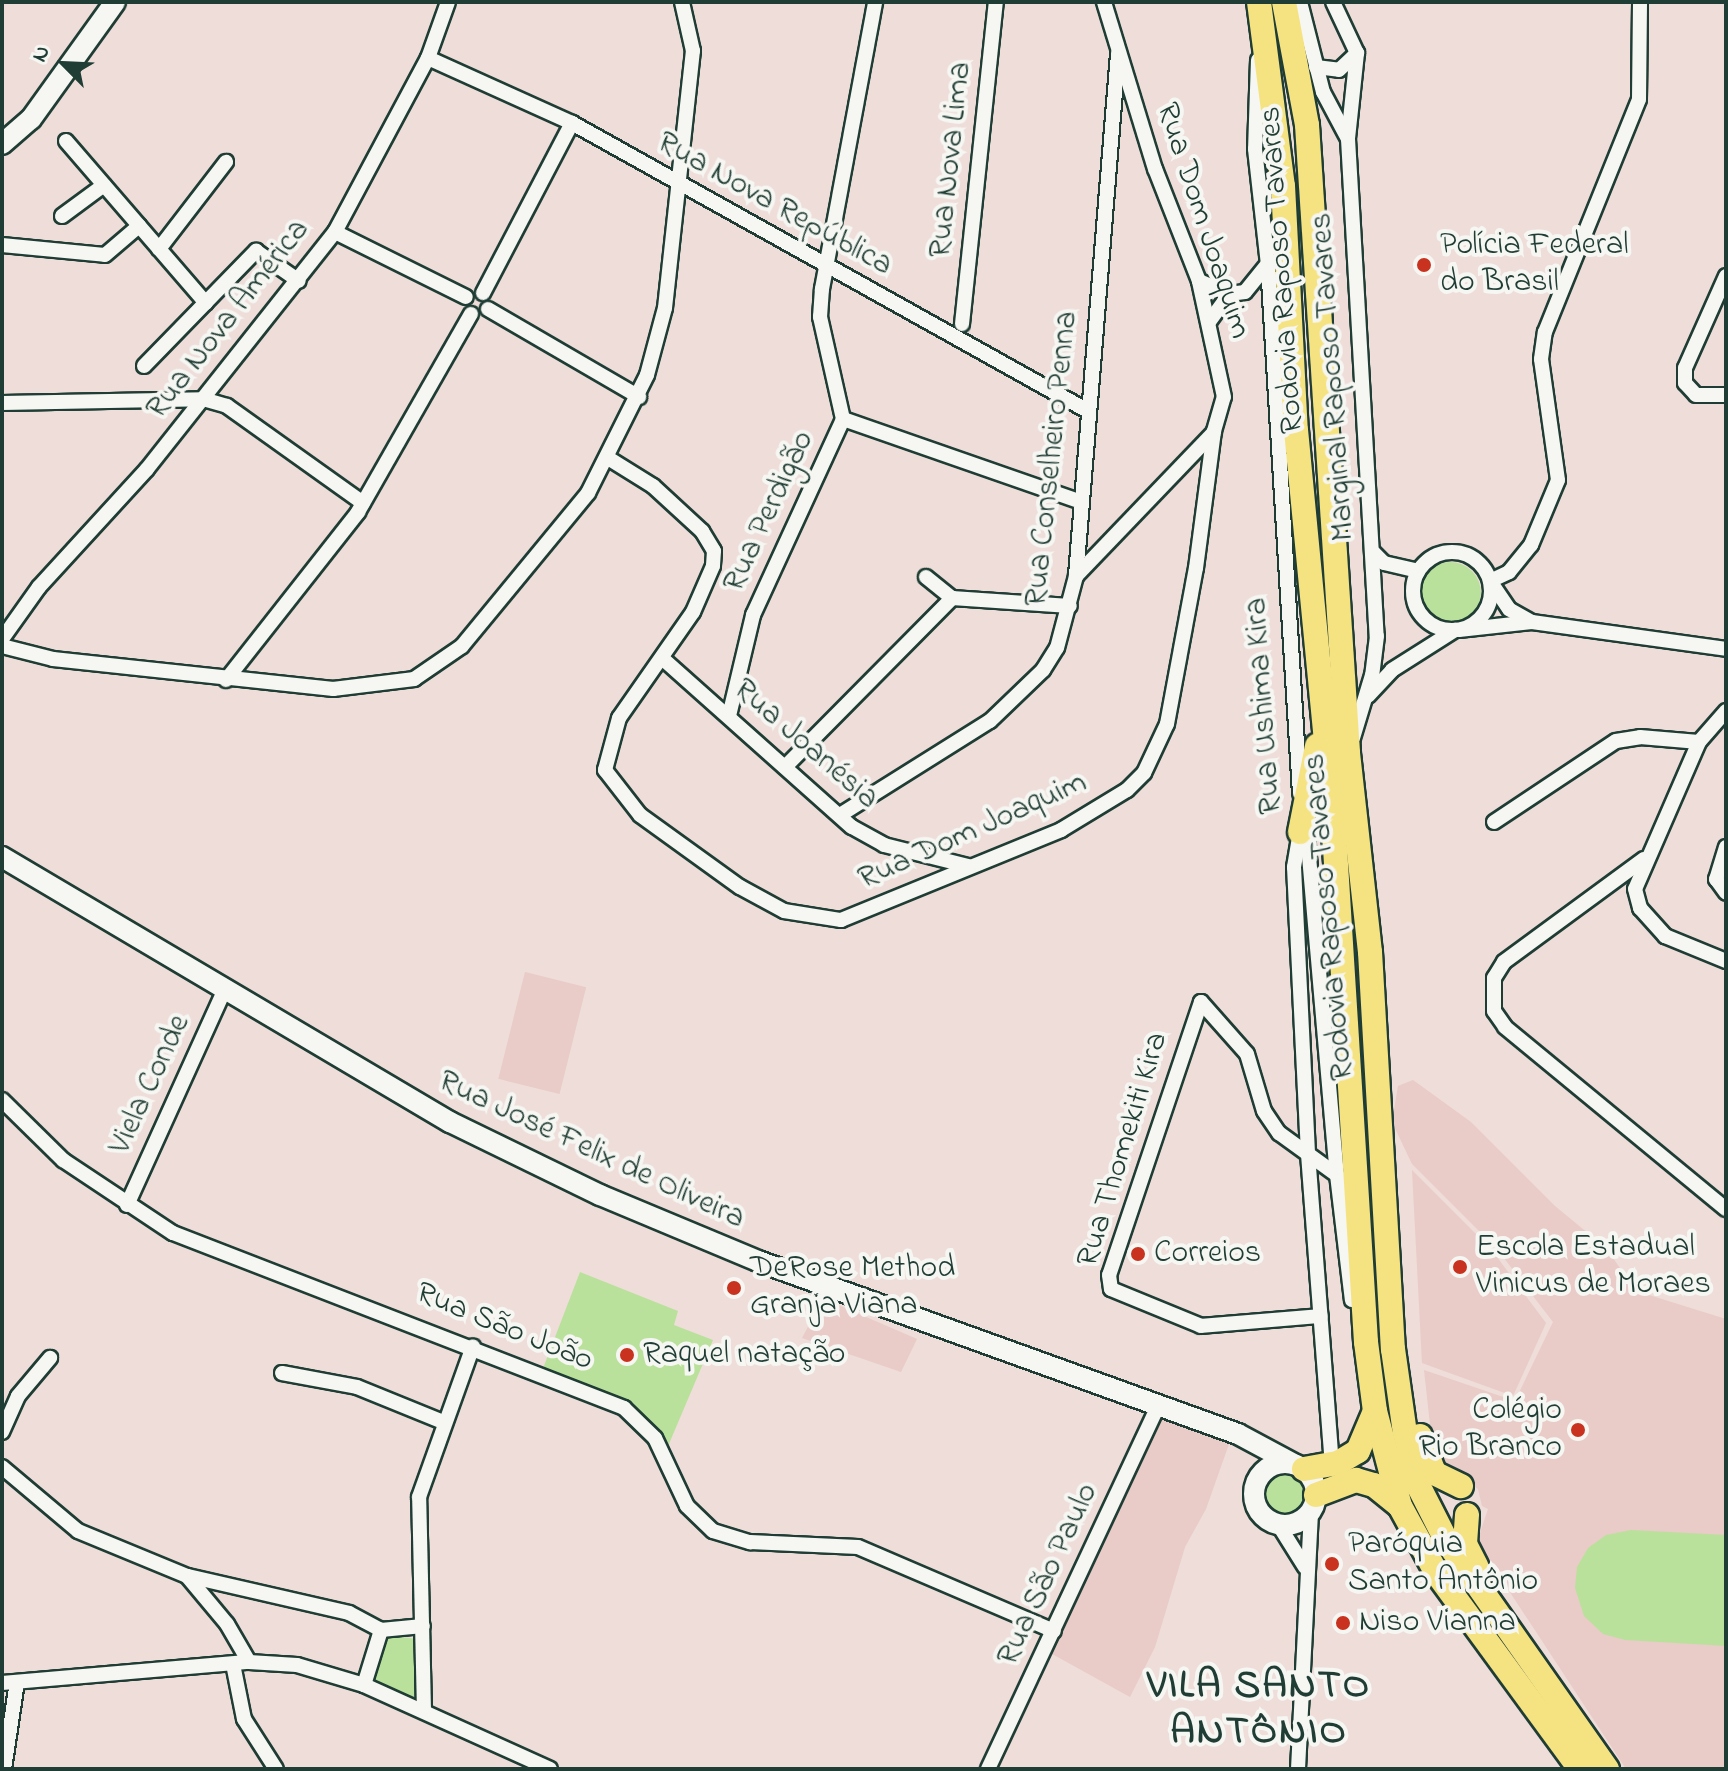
<!DOCTYPE html>
<html>
<head>
<meta charset="utf-8">
<style>
  body { margin:0 }
  #map { position:relative; width:1728px; height:1771px; overflow:hidden; background:#eeddd9; font-family:"Indie Flower",sans-serif }
  div>[style] { position:absolute }
  [style*='--x'] { left:calc(var(--x)*1px); top:calc(var(--y)*1px); width:calc(var(--w)*1px); rotate:calc(var(--a)*1deg) }
  .built>* { inset:0; background:#e9cbc8; transform-origin:0 0 }
  .green>* { inset:0; background:#bae19c }
  .round { border-radius:50% }
  .roads { filter:drop-shadow(2px 0 #1f3d34) drop-shadow(-2px 0 #1f3d34) drop-shadow(0 2px #1f3d34) drop-shadow(0 -2px #1f3d34) }
  .street>* { height:14px; margin:-7px; padding:0 7px; transform-origin:7px; border-radius:7px; background:#f6f6f2 }
  .street>.ring { margin:-7px; padding:0; box-sizing:content-box; background:none; border:14px solid #f6f6f2; border-radius:50% }
  .secondary>* { height:20px; margin:-10px; padding:0 10px; transform-origin:10px; border-radius:10px; background:#f6f6f2 }
  .secondary>.ring { margin:-10px; padding:0; box-sizing:content-box; background:none; border:20px solid #f6f6f2; border-radius:50% }
  .highway>* { height:24px; margin:-12px; padding:0 12px; transform-origin:12px; border-radius:12px; background:#f5e382 }
  .dots>* { width:22px; height:22px; translate:-50% -50%; box-sizing:border-box; border:4px solid #f6f6f2; border-radius:50% }
  span { translate:-50% -50%; white-space:nowrap; text-align:center; line-height:1.15; -webkit-text-stroke:8px #f6f6f2; paint-order:stroke }
  .street-label { font-size:32px; color:#1f3d34 }
  .poi-label { font-size:32px; color:#1f3d34 }
  .left { translate:0 -50%; text-align:left }
  .right { translate:-100% -50%; text-align:right }
  .district-label { font-size:40px; color:#1f3d34; font-weight:700; letter-spacing:2px }
  .frame { position:absolute; inset:0; border:4px solid #1f3d34; pointer-events:none }
  .north { position:absolute; left:24px; top:24px; width:80px; height:80px; -webkit-text-stroke:6px #f6f6f2; paint-order:stroke; rotate:294deg; font-size:22px; font-weight:700; line-height:32px; text-align:center; color:#1f3d34 }
  .north::after { content:''; display:block; margin:auto; width:28px; height:36px; background:#1f3d34; clip-path:polygon(50% 0,100% 100%,50% 72%,0 100%) }
</style>
</head>
<body>
<div id="map">
  <div class="built">
    <i style="left:525px;top:972px;width:63px;height:110px;rotate:14deg"></i>
    <i style="clip-path:polygon(1413px 1080px,1471px 1122px,1555px 1206px,1606px 1248px,1636px 1291px,1726px 1319px,1726px 1769px,1626px 1769px,1477px 1542px,1488px 1509px,1482px 1506px,1478px 1489px,1434px 1460px,1424px 1370px,1515px 1401px,1553px 1322px,1497px 1249px,1412px 1164px,1392px 1122px,1398px 1086px)"></i>
    <i style="clip-path:polygon(1412px 1170px,1491px 1249px,1546px 1323px,1513px 1396px,1422px 1363px)"></i>
    <i style="clip-path:polygon(836px 1304px,917px 1339px,901px 1372px,802px 1338px,818px 1308px)"></i>
    <i style="clip-path:polygon(1162px 1417px,1229px 1444px,1206px 1509px,1185px 1547px,1155px 1647px,1130px 1697px,1045px 1650px,1152px 1419px)"></i>
  </div>
  <div class="green">
    <i class="round" style="left:1419px;top:562px;width:62px;height:62px"></i>
    <i style="clip-path:polygon(580px 1272px,678px 1311px,674px 1325px,713px 1340px,663px 1458px,649px 1424px,542px 1371px)"></i>
    <i style="clip-path:polygon(1285px 1472px,1309px 1479px,1312px 1488px,1301px 1516px,1278px 1523px,1260px 1508px,1259px 1492px,1269px 1479px)"></i>
    <i style="clip-path:polygon(1631px 1530px,1726px 1535px,1726px 1646px,1625px 1640px,1603px 1634px,1584px 1616px,1575px 1588px,1577px 1567px,1588px 1548px,1606px 1535px)"></i>
    <i style="clip-path:polygon(380px 1634px,417px 1639px,421px 1704px,371px 1682px)"></i>
  </div>
  <div class="roads">
    <div class="street">
      <i style="--x:1300;--y:2;--w:93;--a:75.7"></i>
      <i style="--x:1323;--y:92;--w:53;--a:62"></i>
      <i style="--x:1348;--y:139;--w:498;--a:86.7"></i>
      <i style="--x:1377;--y:636;--w:39;--a:97"></i>
      <i style="--x:1372;--y:675;--w:66;--a:106.8"></i>
      <i style="--x:1333;--y:2;--w:56;--a:64.8"></i>
      <i style="--x:1357;--y:53;--w:86;--a:96"></i>
      <i style="--x:428;--y:58;--w:158;--a:24.3"></i>
      <i style="--x:572;--y:123;--w:591;--a:29.17"></i>
      <i style="--x:1258;--y:60;--w:89;--a:91.9"></i>
      <i style="--x:1255;--y:149;--w:116;--a:83.6"></i>
      <i style="--x:1268;--y:264;--w:530;--a:86.54"></i>
      <i style="--x:1316;--y:67;--w:23;--a:7"></i>
      <i style="--x:1339;--y:70;--w:25;--a:-43"></i>
      <i style="--x:66;--y:141;--w:214;--a:49.2"></i>
      <i style="--x:62;--y:216;--w:52;--a:-36.4"></i>
      <i style="--x:335;--y:232;--w:146;--a:26.4"></i>
      <i style="--x:2;--y:245;--w:103;--a:5.5"></i>
      <i style="--x:105;--y:255;--w:45;--a:-40.5"></i>
      <i style="--x:159;--y:249;--w:110;--a:-52.4"></i>
      <i style="--x:1726;--y:276;--w:101;--a:114"></i>
      <i style="--x:1685;--y:368;--w:15;--a:90"></i>
      <i style="--x:1685;--y:383;--w:16;--a:47"></i>
      <i style="--x:1696;--y:395;--w:30;--a:0"></i>
      <i style="--x:1199;--y:281;--w:33;--a:23"></i>
      <i style="--x:483;--y:293;--w:192;--a:-62.4"></i>
      <i style="--x:488;--y:309;--w:175;--a:30.2"></i>
      <i style="--x:1209;--y:322;--w:34;--a:-54"></i>
      <i style="--x:1229;--y:294;--w:16;--a:-7"></i>
      <i style="--x:1245;--y:292;--w:36;--a:-51"></i>
      <i style="--x:962;--y:324;--w:324;--a:-84"></i>
      <i style="--x:144;--y:366;--w:161;--a:-45.8"></i>
      <i style="--x:256;--y:251;--w:52;--a:34.9"></i>
      <i style="--x:2;--y:403;--w:201;--a:-1.1"></i>
      <i style="--x:203;--y:399;--w:25;--a:16"></i>
      <i style="--x:227;--y:406;--w:167;--a:35.5"></i>
      <i style="--x:843;--y:419;--w:252;--a:19.2"></i>
      <i style="--x:608;--y:458;--w:53;--a:31.9"></i>
      <i style="--x:653;--y:486;--w:67;--a:42.6"></i>
      <i style="--x:702;--y:531;--w:23;--a:59"></i>
      <i style="--x:714;--y:551;--w:15;--a:94"></i>
      <i style="--x:713;--y:566;--w:50;--a:113.5"></i>
      <i style="--x:693;--y:612;--w:129;--a:124.9"></i>
      <i style="--x:619;--y:718;--w:54;--a:105.1"></i>
      <i style="--x:605;--y:770;--w:57;--a:52.1"></i>
      <i style="--x:640;--y:815;--w:123;--a:35.8"></i>
      <i style="--x:740;--y:887;--w:50;--a:28.6"></i>
      <i style="--x:784;--y:911;--w:58;--a:9"></i>
      <i style="--x:841;--y:920;--w:238;--a:-22.2"></i>
      <i style="--x:1061;--y:830;--w:77;--a:-31.2"></i>
      <i style="--x:1127;--y:790;--w:24;--a:-45"></i>
      <i style="--x:1144;--y:773;--w:54;--a:-64.9"></i>
      <i style="--x:1167;--y:724;--w:159;--a:-79.5"></i>
      <i style="--x:1196;--y:568;--w:138;--a:-82.5"></i>
      <i style="--x:1214;--y:431;--w:35;--a:-74"></i>
      <i style="--x:1224;--y:397;--w:119;--a:-102.2"></i>
      <i style="--x:1199;--y:281;--w:120;--a:-111.4"></i>
      <i style="--x:1155;--y:169;--w:175;--a:-107"></i>
      <i class="ring" style="left:1413px;top:552px;width:64px;height:64px"></i>
      <i style="--x:1374;--y:553;--w:14;--a:45"></i>
      <i style="--x:1384;--y:563;--w:35;--a:13"></i>
      <i style="--x:1076;--y:576;--w:199;--a:-46.2"></i>
      <i style="--x:926;--y:577;--w:33;--a:39"></i>
      <i style="--x:1532;--y:622;--w:26;--a:-151"></i>
      <i style="--x:1509;--y:609;--w:34;--a:-124"></i>
      <i style="--x:1490;--y:581;--w:21;--a:-25"></i>
      <i style="--x:1509;--y:572;--w:35;--a:-51"></i>
      <i style="--x:1531;--y:545;--w:70;--a:-67.4"></i>
      <i style="--x:1558;--y:480;--w:122;--a:-98"></i>
      <i style="--x:1541;--y:359;--w:27;--a:-82"></i>
      <i style="--x:1545;--y:332;--w:251;--a:-68"></i>
      <i style="--x:1639;--y:99;--w:97;--a:-89.4"></i>
      <i style="--x:1459;--y:630;--w:73;--a:-6.3"></i>
      <i style="--x:1532;--y:622;--w:196;--a:7.9"></i>
      <i style="--x:2;--y:639;--w:64;--a:-54.6"></i>
      <i style="--x:39;--y:587;--w:160;--a:-47.5"></i>
      <i style="--x:147;--y:469;--w:303;--a:-51.6"></i>
      <i style="--x:335;--y:232;--w:197;--a:-61.9"></i>
      <i style="--x:428;--y:58;--w:59;--a:-70.3"></i>
      <i style="--x:2;--y:646;--w:53;--a:14.3"></i>
      <i style="--x:53;--y:659;--w:282;--a:6.1"></i>
      <i style="--x:333;--y:689;--w:82;--a:-7"></i>
      <i style="--x:414;--y:679;--w:58;--a:-34.5"></i>
      <i style="--x:462;--y:646;--w:198;--a:-50.5"></i>
      <i style="--x:588;--y:493;--w:132;--a:-63.4"></i>
      <i style="--x:647;--y:375;--w:69;--a:-75"></i>
      <i style="--x:665;--y:308;--w:259;--a:-83.8"></i>
      <i style="--x:693;--y:51;--w:50;--a:-102.7"></i>
      <i style="--x:662;--y:658;--w:254;--a:41.7"></i>
      <i style="--x:852;--y:827;--w:37;--a:29"></i>
      <i style="--x:884;--y:845;--w:87;--a:14"></i>
      <i style="--x:226;--y:680;--w:214;--a:-51.8"></i>
      <i style="--x:358;--y:512;--w:228;--a:-60.3"></i>
      <i style="--x:1368;--y:696;--w:35;--a:-47"></i>
      <i style="--x:1392;--y:670;--w:75;--a:-32.4"></i>
      <i style="--x:1726;--y:711;--w:41;--a:131.1"></i>
      <i style="--x:1699;--y:742;--w:160;--a:113.5"></i>
      <i style="--x:1635;--y:889;--w:20;--a:75"></i>
      <i style="--x:1640;--y:908;--w:38;--a:48"></i>
      <i style="--x:1665;--y:936;--w:66;--a:22.3"></i>
      <i style="--x:729;--y:716;--w:104;--a:-76.6"></i>
      <i style="--x:753;--y:615;--w:216;--a:-65.3"></i>
      <i style="--x:843;--y:419;--w:105;--a:-102.7"></i>
      <i style="--x:820;--y:317;--w:28;--a:-86"></i>
      <i style="--x:822;--y:289;--w:292;--a:-79.5"></i>
      <i style="--x:785;--y:767;--w:238;--a:-45.3"></i>
      <i style="--x:952;--y:598;--w:118;--a:3.9"></i>
      <i style="--x:840;--y:815;--w:177;--a:-32.1"></i>
      <i style="--x:990;--y:721;--w:74;--a:-43.9"></i>
      <i style="--x:1043;--y:670;--w:26;--a:-58"></i>
      <i style="--x:1057;--y:648;--w:74;--a:-75.2"></i>
      <i style="--x:1076;--y:576;--w:524;--a:-85.4"></i>
      <i style="--x:1306;--y:822;--w:354;--a:85"></i>
      <i style="--x:1494;--y:822;--w:146;--a:-33.6"></i>
      <i style="--x:1616;--y:741;--w:24;--a:-9"></i>
      <i style="--x:1640;--y:737;--w:59;--a:4.8"></i>
      <i style="--x:1301;--y:826;--w:42;--a:99.7"></i>
      <i style="--x:1294;--y:867;--w:287;--a:87.2"></i>
      <i style="--x:1308;--y:1154;--w:311;--a:85.6"></i>
      <i style="--x:1726;--y:847;--w:34;--a:107"></i>
      <i style="--x:1716;--y:879;--w:17;--a:54"></i>
      <i style="--x:1644;--y:859;--w:174;--a:143.7"></i>
      <i style="--x:1504;--y:962;--w:19;--a:122"></i>
      <i style="--x:1494;--y:978;--w:33;--a:90"></i>
      <i style="--x:1494;--y:1011;--w:19;--a:55"></i>
      <i style="--x:1505;--y:1027;--w:286;--a:39.5"></i>
      <i style="--x:1201;--y:1002;--w:288;--a:108.6"></i>
      <i style="--x:1109;--y:1275;--w:14;--a:82"></i>
      <i style="--x:1111;--y:1289;--w:97;--a:22.3"></i>
      <i style="--x:1201;--y:1326;--w:120;--a:-4.8"></i>
      <i style="--x:1201;--y:1002;--w:69;--a:48.5"></i>
      <i style="--x:1247;--y:1054;--w:59;--a:73.4"></i>
      <i style="--x:1264;--y:1111;--w:27;--a:56"></i>
      <i style="--x:1279;--y:1133;--w:72;--a:35.9"></i>
      <i style="--x:1337;--y:1175;--w:126;--a:83.2"></i>
      <i style="--x:2;--y:1100;--w:86;--a:44.5"></i>
      <i style="--x:63;--y:1160;--w:132;--a:33.6"></i>
      <i style="--x:173;--y:1233;--w:484;--a:21.2"></i>
      <i style="--x:624;--y:1408;--w:43;--a:44.1"></i>
      <i style="--x:655;--y:1438;--w:75;--a:64.8"></i>
      <i style="--x:687;--y:1506;--w:36;--a:44"></i>
      <i style="--x:713;--y:1531;--w:39;--a:17"></i>
      <i style="--x:750;--y:1542;--w:108;--a:2.7"></i>
      <i style="--x:858;--y:1547;--w:213;--a:23.2"></i>
      <i style="--x:127;--y:1205;--w:237;--a:-65.6"></i>
      <i style="--x:282;--y:1373;--w:76;--a:10.6"></i>
      <i style="--x:357;--y:1387;--w:93;--a:22.1"></i>
      <i style="--x:2;--y:1432;--w:39;--a:-66"></i>
      <i style="--x:18;--y:1396;--w:50;--a:-49.9"></i>
      <i style="--x:2;--y:1467;--w:99;--a:40.1"></i>
      <i style="--x:78;--y:1531;--w:118;--a:22.4"></i>
      <i style="--x:187;--y:1576;--w:62;--a:50.2"></i>
      <i style="--x:227;--y:1624;--w:44;--a:59.9"></i>
      <i style="--x:1278;--y:1524;--w:51;--a:57.9"></i>
      <i style="--x:188;--y:1576;--w:165;--a:12.9"></i>
      <i style="--x:349;--y:1613;--w:36;--a:28"></i>
      <i style="--x:233;--y:1664;--w:56;--a:78.7"></i>
      <i style="--x:244;--y:1719;--w:59;--a:57.4"></i>
      <i style="--x:2;--y:1683;--w:248;--a:-4.9"></i>
      <i style="--x:249;--y:1662;--w:48;--a:3.6"></i>
      <i style="--x:297;--y:1665;--w:70;--a:16.6"></i>
      <i style="--x:364;--y:1685;--w:204;--a:24.3"></i>
      <i style="--x:364;--y:1685;--w:58;--a:-72.8"></i>
      <i style="--x:381;--y:1630;--w:42;--a:-5.4"></i>
      <i style="--x:424;--y:1711;--w:214;--a:-91.3"></i>
      <i style="--x:419;--y:1497;--w:160;--a:-70.3"></i>
      <i style="--x:4;--y:1769;--w:88;--a:-81.5"></i>
      <i style="--x:988;--y:1769;--w:403;--a:-64.9"></i>
      <i style="--x:1298;--y:1769;--w:259;--a:-87.1"></i>
    </div>
    <div class="secondary">
      <i style="--x:2;--y:144;--w:38;--a:-41"></i>
      <i style="--x:31;--y:119;--w:144;--a:-54.3"></i>
      <i style="--x:2;--y:857;--w:521;--a:30.61"></i>
      <i style="--x:450;--y:1122;--w:167;--a:26"></i>
      <i style="--x:600;--y:1195;--w:171;--a:22.7"></i>
      <i style="--x:758;--y:1261;--w:510;--a:19.82"></i>
      <i style="--x:1238;--y:1434;--w:64;--a:28.2"></i>
      <i class="ring" style="left:1254px;top:1463px;width:42px;height:42px"></i>
    </div>
    <div class="highway">
      <i style="--x:1259;--y:2;--w:186;--a:82.6"></i>
      <i style="--x:1283;--y:186;--w:244;--a:87"></i>
      <i style="--x:1296;--y:430;--w:388;--a:84.5"></i>
      <i style="--x:1333;--y:816;--w:527;--a:86.41"></i>
      <i style="--x:1366;--y:1342;--w:70;--a:82.6"></i>
      <i style="--x:1375;--y:1411;--w:98;--a:75.3"></i>
      <i style="--x:1400;--y:1506;--w:75;--a:61.4"></i>
      <i style="--x:1436;--y:1572;--w:244;--a:53.8"></i>
      <i style="--x:1284;--y:2;--w:125;--a:79.4"></i>
      <i style="--x:1307;--y:125;--w:629;--a:86.26"></i>
      <i style="--x:1348;--y:753;--w:200;--a:83.7"></i>
      <i style="--x:1370;--y:952;--w:398;--a:86.7"></i>
      <i style="--x:1393;--y:1349;--w:85;--a:81.9"></i>
      <i style="--x:1405;--y:1433;--w:54;--a:76"></i>
      <i style="--x:1418;--y:1485;--w:62;--a:63"></i>
      <i style="--x:1446;--y:1540;--w:280;--a:54.9"></i>
      <i style="--x:1300;--y:832;--w:88;--a:-78.8"></i>
      <i style="--x:1420;--y:1436;--w:40;--a:69"></i>
      <i style="--x:1434;--y:1473;--w:30;--a:26"></i>
      <i style="--x:1304;--y:1469;--w:35;--a:-10"></i>
      <i style="--x:1338;--y:1463;--w:23;--a:-31"></i>
      <i style="--x:1358;--y:1451;--w:43;--a:-67"></i>
      <i style="--x:1316;--y:1495;--w:43;--a:-20.6"></i>
      <i style="--x:1356;--y:1480;--w:19;--a:16"></i>
      <i style="--x:1374;--y:1485;--w:33;--a:39"></i>
      <i style="--x:1467;--y:1515;--w:29;--a:94"></i>
      <i style="--x:1465;--y:1544;--w:25;--a:63"></i>
    </div>
  </div>
  <div class="dots">
    <i style="left:1424px;top:265px;background:#c8321e"></i>
    <i style="left:1138px;top:1254px;background:#c8321e"></i>
    <i style="left:1460px;top:1267px;background:#c8321e"></i>
    <i style="left:734px;top:1288px;background:#c8321e"></i>
    <i style="left:627px;top:1355px;background:#c8321e"></i>
    <i style="left:1578px;top:1430px;background:#c8321e"></i>
    <i style="left:1332px;top:1564px;background:#c8321e"></i>
    <i style="left:1343px;top:1623px;background:#c8321e"></i>
  </div>
  <div class="street-label">
    <span style="left:952px;top:160px;rotate:-84deg">Rua Nova Lima</span>
    <span style="left:774px;top:205px;rotate:29deg">Rua Nova República</span>
    <span style="left:1202px;top:221px;rotate:72deg">Rua Dom Joaquim</span>
    <span style="left:1283px;top:270px;rotate:-94deg">Rodovia Raposo Tavares</span>
    <span style="left:229px;top:320px;rotate:-52deg">Rua Nova América</span>
    <span style="left:1334px;top:377px;rotate:-94deg">Marginal Raposo Tavares</span>
    <span style="left:1053px;top:459px;rotate:-84deg">Rua Conselheiro Penna</span>
    <span style="left:770px;top:512px;rotate:-65deg">Rua Perdigão</span>
    <span style="left:1265px;top:706px;rotate:-94deg">Rua Ushima Kira</span>
    <span style="left:805px;top:745px;rotate:41deg">Rua Joanésia</span>
    <span style="left:973px;top:832px;rotate:-24deg">Rua Dom Joaquim</span>
    <span style="left:1330px;top:917px;rotate:-95deg">Rodovia Raposo Tavares</span>
    <span style="left:151px;top:1085px;rotate:-65deg">Viela Conde</span>
    <span style="left:1124px;top:1150px;rotate:-73deg">Rua Thomekiti Kira</span>
    <span style="left:591px;top:1151px;rotate:25deg">Rua José Felix de Oliveira</span>
    <span style="left:504px;top:1328px;rotate:22deg">Rua São João</span>
    <span style="left:1049px;top:1575px;rotate:-65deg">Rua São Paulo</span>
  </div>
  <div class="poi-label">
    <span class="left" style="left:1440px;top:265px">Polícia Federal<br>do Brasil</span>
    <span class="left" style="left:1476px;top:1267px">Escola Estadual<br>Vinicus de Moraes</span>
    <span class="left" style="left:1154px;top:1254px">Correios</span>
    <span class="left" style="left:750px;top:1288px">DeRose Method<br>Granja Viana</span>
    <span class="left" style="left:643px;top:1355px">Raquel natação</span>
    <span class="right" style="left:1562px;top:1430px">Colégio<br>Rio Branco</span>
    <span class="left" style="left:1348px;top:1564px">Paróquia<br>Santo Antônio</span>
    <span class="left" style="left:1359px;top:1623px">Niso Vianna</span>
  </div>
  <div class="district-label">
    <span style="left:1259px;top:1710px">VILA SANTO<br>ANTÔNIO</span>
  </div>
  <div class="frame"></div>
  <div class="north">N</div>
</div>
</body>
</html>
